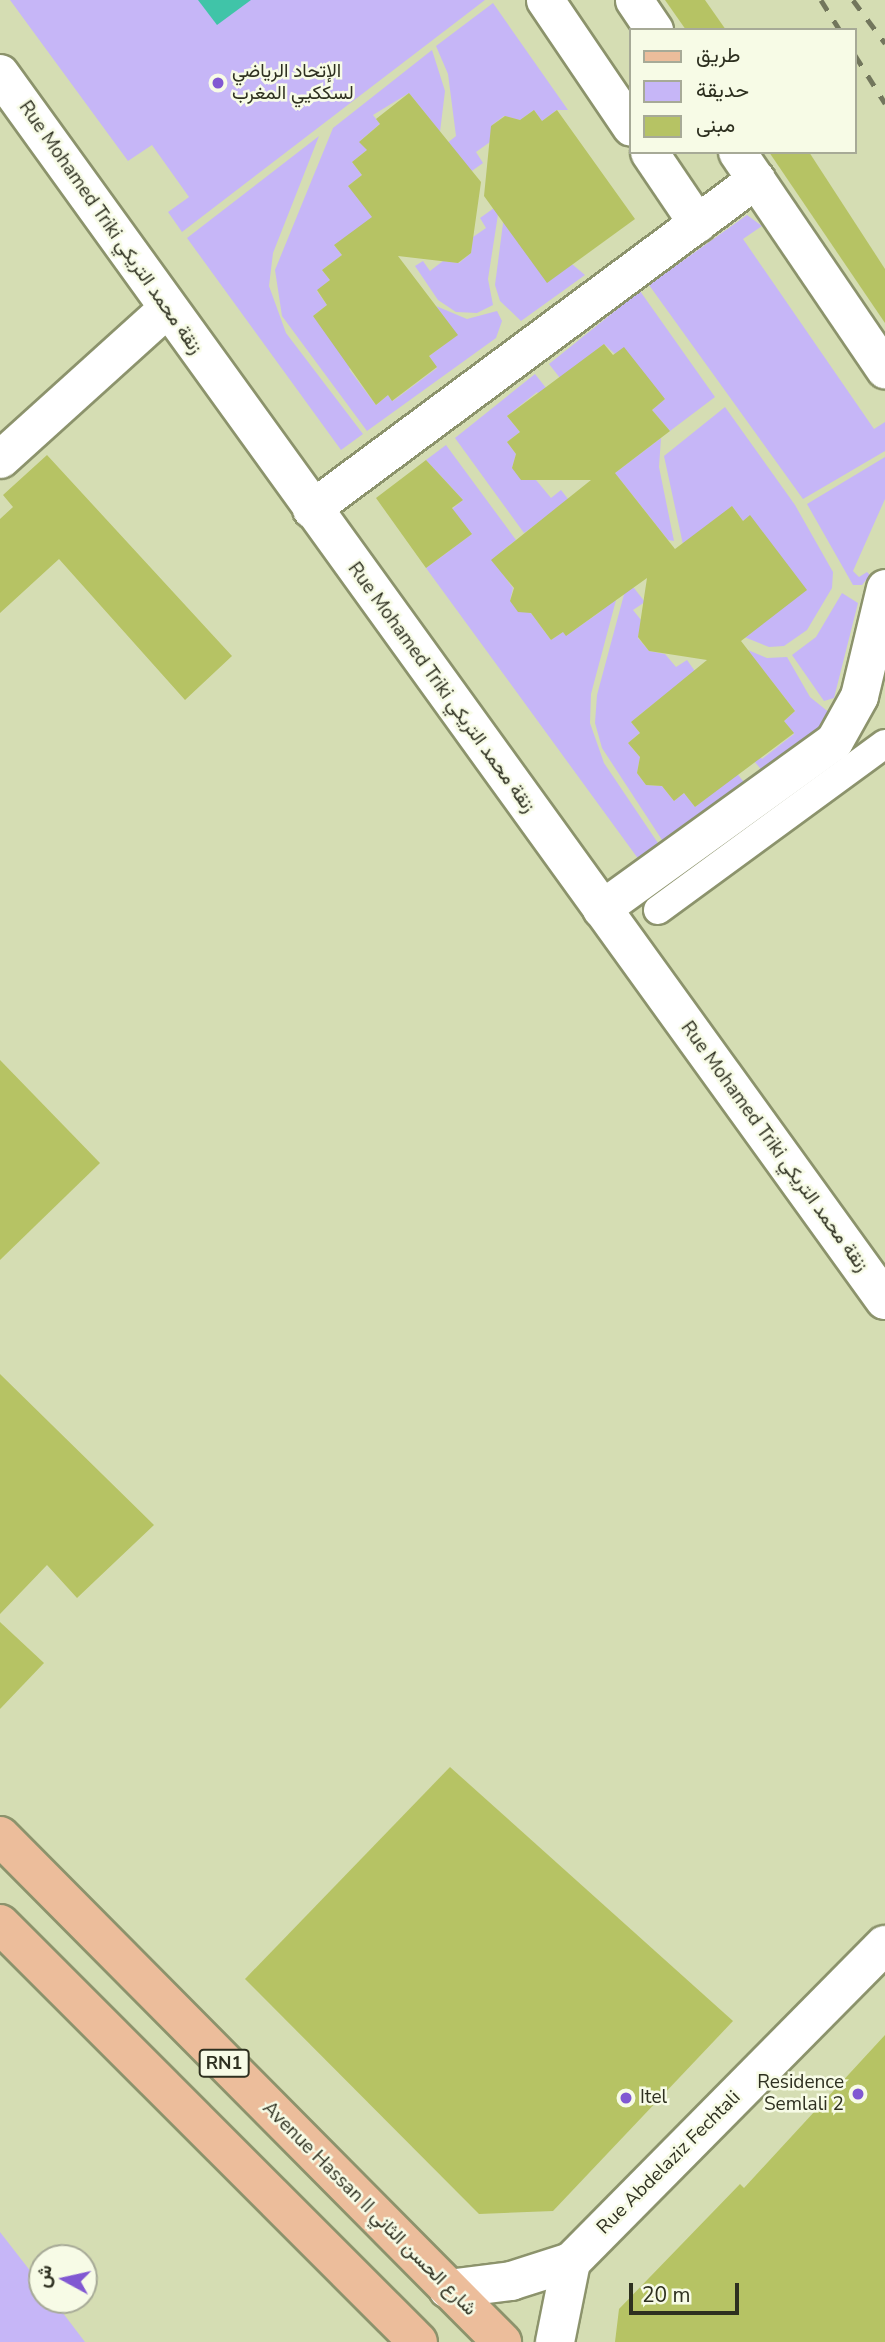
<!DOCTYPE html>
<html>
<head>
<meta charset="utf-8">
<style>
  body { margin:0 }
  #map { position:relative; width:885px; height:2342px; overflow:hidden; background:#d5ddb3; font-family:"Nunito Sans",Vazirmatn,sans-serif }
  div>[style] { position:absolute }
  [style*='--x'] { left:calc(var(--x)*1px); top:calc(var(--y)*1px); width:calc(var(--w)*1px); rotate:calc(var(--a)*1deg) }
  .green>* { inset:0; background:#c6b6f7 }
  .water>* { inset:0; background:#40c4a8 }
  .building>* { inset:0; background:#b6c364 }
  .roads { filter:drop-shadow(2px 0 #8c936c) drop-shadow(-2px 0 #8c936c) drop-shadow(0 2px #8c936c) drop-shadow(0 -2px #8c936c) }
  .pedestrian>* { height:28px; margin:-14px; padding:0 14px; transform-origin:14px; border-radius:14px; background:#fff }
  .minor>* { height:37px; margin:-18.5px; padding:0 18.5px; transform-origin:18.5px; border-radius:18.5px; background:#fff }
  .tertiary>* { height:38px; margin:-19px; padding:0 19px; transform-origin:19px; border-radius:19px; background:#fff }
  .primary>* { height:38px; margin:-19px; padding:0 19px; transform-origin:19px; border-radius:19px; background:#ecbd9b }
  .rail>* { height:5px; margin-top:-2.5px; transform-origin:0; background:repeating-linear-gradient(90deg,#72765c 0 12px,transparent 0 24px) }
  .dots>* { width:19px; height:19px; translate:-50% -50%; box-sizing:border-box; border:4px solid #f7fbe6; border-radius:50% }
  span { translate:-50% -50%; white-space:nowrap; text-align:center; line-height:1.15; -webkit-text-stroke:5px #f7fbe6; paint-order:stroke }
  .shield-label span { padding:2px 5px; background:#f7fbe6; border:2px solid; border-radius:5px; -webkit-text-stroke-width:0 }
  .shield-label { font-size:18px; color:#2e3020; font-weight:700 }
  .poi-label { font-size:19px; color:#2e3020 }
  .left { translate:0 -50%; text-align:left }
  .right { translate:-100% -50%; text-align:right }
  .street-label { font-size:19px; color:#2e3020 }
  .legend { position:absolute; left:629px; top:28px; width:228px; height:126px; box-sizing:border-box; background:#f7fbe6; border:2px solid #a7aa97; margin:0; padding:9px 12px; list-style:none; font-size:21px; color:#2e3020 }
  .legend li { display:flex; align-items:center; gap:14px; height:35px }
  .legend b { width:35px; border:2px solid #a7aa97 }
  .north { position:absolute; left:28px; top:2244px; width:70px; height:70px; box-sizing:border-box; background:#f7fbe6; border:2px solid #a7aa97; border-radius:50%; rotate:278deg; font-size:19px; font-weight:700; line-height:28px; text-align:center; color:#2e3020 }
  .north::after { content:''; display:block; margin:auto; width:24px; height:32px; background:#8158d2; clip-path:polygon(50% 0,100% 100%,50% 72%,0 100%) }
  .scale { position:absolute; left:629px; top:2283px; width:110px; height:32px; box-sizing:border-box; border:4px solid #2e3020; border-top:0; padding-left:9px; font-size:21px; line-height:24px; white-space:nowrap; color:#2e3020; -webkit-text-stroke:5px #f7fbe6; paint-order:stroke }
</style>
</head>
<body>
<div id="map">
  <div class="green">
    <i style="clip-path:polygon(10px 0,485px 0,182px 232px,168px 212px,189px 197px,152px 145px,128px 161px)"></i>
    <i style="clip-path:polygon(493px 3px,568px 110px,557px 110px,542px 121px,534px 110px,520px 120px,504px 116px,492px 125px,490px 142px,476px 152px,483px 163px,469px 173px,436px 152px,456px 136px,448px 74px,436px 46px)"></i>
    <i style="clip-path:polygon(432px 50px,445px 91px,440px 132px,409px 93px,373px 115px,380px 124px,360px 141px,367px 150px,352px 162px,362px 175px,348px 186px,392px 217px,334px 245px,342px 255px,322px 270px,330px 280px,317px 291px,327px 305px,313px 316px,362px 358px,349px 369px,376px 405px,388px 395px,393px 401px,437px 368px,429px 356px,457px 335px,436px 306px,467px 319px,497px 311px,502px 321px,496px 338px,367px 431px,282px 316px,275px 270px,333px 128px)"></i>
    <i style="clip-path:polygon(319px 136px,273px 253px,269px 286px,286px 333px,363px 434px,341px 450px,187px 238px)"></i>
    <i style="clip-path:polygon(494px 208px,499px 208px,488px 279px,493px 305px,477px 313px,456px 312px,438px 300px,415px 266px,423px 261px,430px 271px,443px 261px,459px 263px,471px 253px,473px 237px,486px 228px,480px 218px)"></i>
    <i style="clip-path:polygon(505px 208px,585px 275px,521px 321px,500px 301px,495px 285px)"></i>
    <i style="clip-path:polygon(747px 215px,762px 226px,743px 239px,874px 429px,885px 422px,885px 451px,803px 499px,649px 285px)"></i>
    <i style="clip-path:polygon(640px 291px,715px 397px,670px 431px,652px 410px,665px 399px,604px 344px,573px 368px,571px 392px,549px 364px)"></i>
    <i style="clip-path:polygon(535px 374px,558px 403px,551px 408px,537px 392px,507px 416px,520px 432px,507px 442px,516px 454px,512px 468px,536px 480px,551px 498px,561px 490px,572px 504px,550px 543px,535px 525px,524px 533px,455px 438px)"></i>
    <i style="clip-path:polygon(725px 407px,795px 505px,833px 572px,832px 588px,807px 630px,784px 646px,769px 647px,732px 632px,750px 516px,743px 521px,732px 506px,687px 563px,664px 456px)"></i>
    <i style="clip-path:polygon(661px 438px,659px 467px,674px 541px,668px 540px,615px 473px)"></i>
    <i style="clip-path:polygon(446px 445px,516px 540px,502px 551px,513px 563px,502px 573px,513px 588px,510px 601px,531px 613px,551px 640px,563px 632px,567px 635px,600px 612px,620px 585px,591px 694px,590px 723px,604px 763px,662px 849px,642px 864px,426px 568px,472px 534px,451px 510px,463px 500px,426px 460px)"></i>
    <i style="clip-path:polygon(885px 457px,885px 499px,853px 571px,859px 577px,867px 572px,870px 575px,862px 585px,853px 585px,807px 504px)"></i>
    <i style="clip-path:polygon(626px 587px,634px 588px,645px 602px,633px 610px,641px 620px,638px 638px,649px 651px,665px 654px,676px 667px,687px 660px,697px 674px,675px 714px,662px 697px,631px 722px,640px 733px,628px 743px,640px 757px,637px 773px,646px 785px,662px 786px,674px 801px,684px 793px,695px 807px,724px 784px,728px 762px,747px 786px,666px 846px,602px 748px,595px 723px,597px 695px)"></i>
    <i style="clip-path:polygon(842px 593px,858px 603px,834px 698px,824px 701px,792px 655px,816px 637px)"></i>
    <i style="clip-path:polygon(731px 643px,767px 658px,787px 657px,810px 697px,831px 714px,828px 726px,764px 773px,745px 750px,751px 745px,762px 759px,794px 734px,784px 721px,795px 711px,752px 656px)"></i>
    <i style="clip-path:polygon(0 2232px,42px 2286px,42px 2300px,53px 2300px,85px 2342px,0 2342px)"></i>
  </div>
  <div class="water">
    <i style="clip-path:polygon(198px 0,251px 0,217px 25px)"></i>
  </div>
  <div class="building">
    <i style="clip-path:polygon(665px 0,705px 0,726px 30px,686px 30px)"></i>
    <i style="clip-path:polygon(409px 93px,481px 182px,471px 253px,458px 263px,398px 256px,458px 335px,429px 356px,437px 367px,392px 401px,388px 395px,376px 405px,313px 316px,327px 305px,317px 290px,330px 280px,322px 270px,342px 255px,334px 245px,372px 217px,348px 186px,362px 175px,352px 162px,367px 150px,359px 142px,380px 124px,376px 119px)"></i>
    <i style="clip-path:polygon(534px 110px,542px 121px,557px 110px,635px 219px,547px 283px,484px 196px,491px 126px,505px 116px,520px 120px)"></i>
    <i style="clip-path:polygon(769px 152px,809px 152px,885px 269px,885px 323px)"></i>
    <i style="clip-path:polygon(604px 344px,613px 355px,624px 347px,665px 399px,652px 410px,670px 431px,615px 473px,675px 549px,732px 506px,743px 521px,750px 515px,807px 590px,741px 641px,795px 711px,784px 721px,794px 733px,695px 807px,684px 793px,674px 801px,662px 786px,646px 785px,637px 773px,640px 757px,628px 743px,640px 733px,631px 722px,707px 660px,649px 651px,638px 637px,647px 578px,566px 636px,563px 632px,551px 640px,531px 613px,518px 612px,510px 601px,514px 588px,491px 560px,591px 480px,521px 480px,512px 468px,516px 454px,507px 442px,520px 432px,507px 416px)"></i>
    <i style="clip-path:polygon(47px 455px,232px 656px,185px 700px,59px 559px,0 613px,0 519px,13px 507px,3px 495px)"></i>
    <i style="clip-path:polygon(426px 460px,463px 500px,452px 508px,472px 534px,426px 568px,376px 498px)"></i>
    <i style="clip-path:polygon(0 1060px,100px 1163px,0 1260px)"></i>
    <i style="clip-path:polygon(0 1374px,154px 1525px,77px 1598px,47px 1565px,0 1614px)"></i>
    <i style="clip-path:polygon(0 1622px,44px 1663px,0 1709px)"></i>
    <i style="clip-path:polygon(450px 1767px,733px 2021px,553px 2211px,479px 2214px,245px 1979px)"></i>
    <i style="clip-path:polygon(885px 2035px,885px 2342px,615px 2342px,619px 2309px,740px 2184px,744px 2188px)"></i>
  </div>
  <div class="roads">
    <div class="pedestrian">
      <i style="--x:658;--y:910;--w:281;--a:-36.2"></i>
    </div>
    <div class="minor">
      <i style="--x:545;--y:0;--w:153;--a:55.9"></i>
      <i style="--x:634;--y:0;--w:36;--a:56"></i>
      <i style="--x:649;--y:152;--w:86;--a:55.9"></i>
      <i style="--x:737;--y:152;--w:263;--a:55.8"></i>
      <i style="--x:0;--y:459;--w:225;--a:-42.1"></i>
      <i style="--x:311;--y:509;--w:554;--a:-36.56"></i>
      <i style="--x:601;--y:909;--w:287;--a:-35.8"></i>
      <i style="--x:834;--y:741;--w:51;--a:-60.9"></i>
      <i style="--x:859;--y:696;--w:111;--a:-76.5"></i>
    </div>
    <div class="tertiary">
      <i style="--x:0;--y:74;--w:1512;--a:54.18"></i>
      <i style="--x:448;--y:2289;--w:64;--a:-7.2"></i>
      <i style="--x:511;--y:2281;--w:63;--a:-17.6"></i>
      <i style="--x:571;--y:2262;--w:446;--a:-45.3"></i>
      <i style="--x:555;--y:2342;--w:82;--a:-78.7"></i>
    </div>
    <div class="primary">
      <i style="--x:0;--y:1836;--w:713;--a:45.23"></i>
      <i style="--x:0;--y:1924;--w:591;--a:45"></i>
    </div>
  </div>
  <div class="rail">
    <i style="--x:821;--y:0;--w:36;--a:58"></i>
    <i style="--x:853;--y:0;--w:54;--a:53.3"></i>
    <i style="--x:855;--y:55;--w:57;--a:58"></i>
  </div>
  <div class="dots">
    <i style="left:218px;top:83px;background:#8158d2"></i>
    <i style="left:858px;top:2094px;background:#8158d2"></i>
    <i style="left:626px;top:2098px;background:#8158d2"></i>
  </div>
  <div class="shield-label">
    <span style="left:224px;top:2063px">RN1</span>
  </div>
  <div class="poi-label">
    <span class="left" style="left:232px;top:83px">الإتحاد الرياضي<br>لسككيي المغرب</span>
    <span class="right" style="left:844px;top:2094px">Residence<br>Semlali 2</span>
    <span class="left" style="left:640px;top:2098px">Itel</span>
  </div>
  <div class="street-label">
    <span style="left:110px;top:228px;rotate:55deg">Rue Mohamed Triki زنقة محمد التريكي</span>
    <span style="left:441px;top:688px;rotate:54deg">Rue Mohamed Triki زنقة محمد التريكي</span>
    <span style="left:774px;top:1147px;rotate:54deg">Rue Mohamed Triki زنقة محمد التريكي</span>
    <span style="left:669px;top:2163px;rotate:-45deg">Rue Abdelaziz Fechtali</span>
    <span style="left:369px;top:2209px;rotate:45deg">Avenue Hassan II شارع الحسن الثاني</span>
  </div>
  <ul class="legend">
  <li><b style="height:9px;background:#ecbd9b"></b>طريق</li>
  <li><b style="height:19px;background:#c6b6f7"></b>حديقة</li>
  <li><b style="height:19px;background:#b6c364"></b>مبنى</li>
  </ul>
  <div class="north">ش</div>
  <div class="scale">20 m</div>
</div>
</body>
</html>
